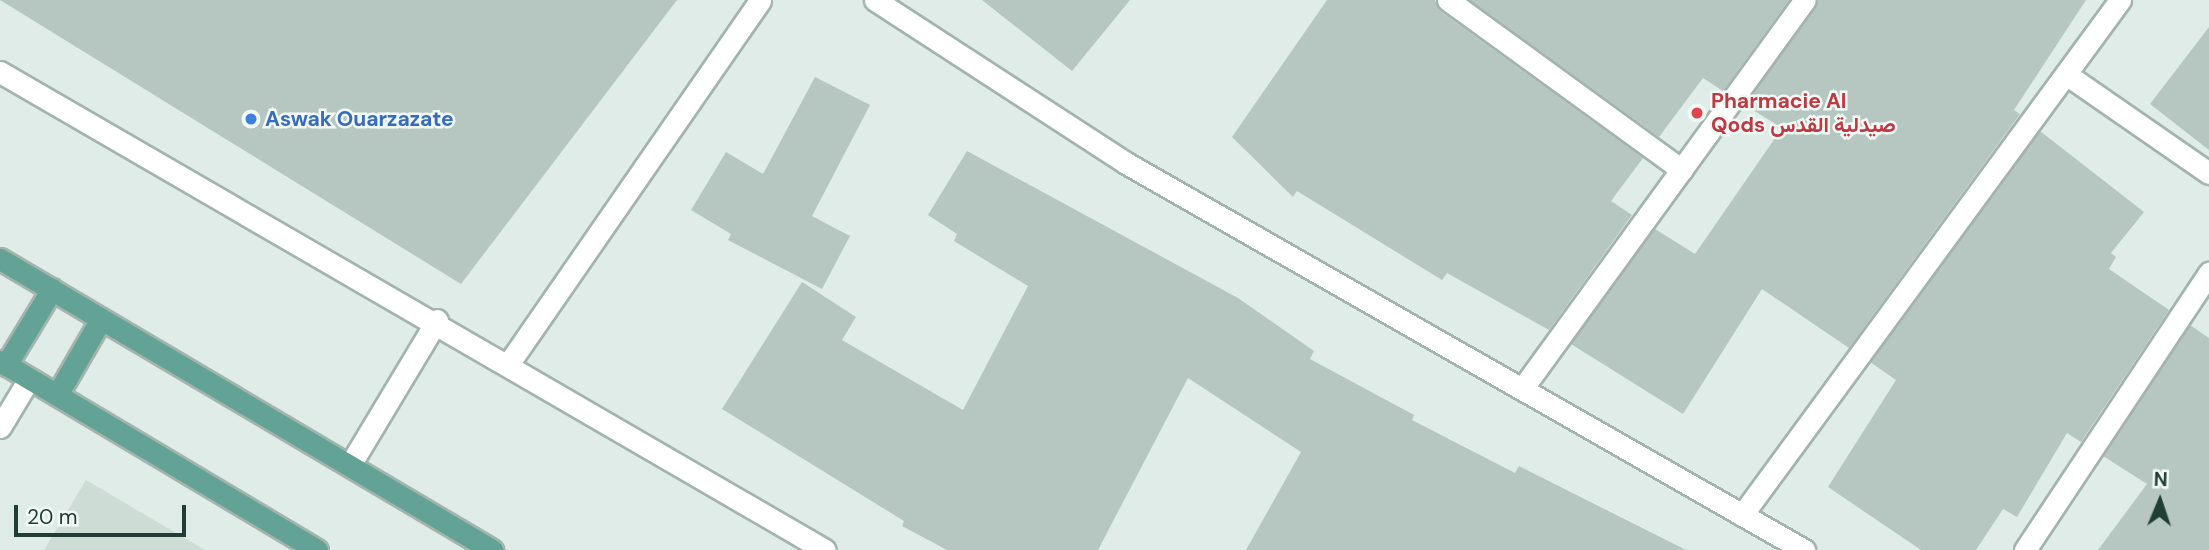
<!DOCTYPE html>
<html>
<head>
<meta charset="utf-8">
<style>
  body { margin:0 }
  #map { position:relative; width:2209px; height:550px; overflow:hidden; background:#e0ece7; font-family:"DM Sans",Vazirmatn,sans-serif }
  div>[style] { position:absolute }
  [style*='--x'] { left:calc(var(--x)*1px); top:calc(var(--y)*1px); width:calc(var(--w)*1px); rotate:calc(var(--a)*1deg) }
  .built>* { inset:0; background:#cedcd6 }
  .building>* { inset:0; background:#b5c7c0 }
  .roads { filter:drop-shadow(2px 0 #a3b4ae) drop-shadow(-2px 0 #a3b4ae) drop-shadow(0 2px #a3b4ae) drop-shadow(0 -2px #a3b4ae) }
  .minor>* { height:21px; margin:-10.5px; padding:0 10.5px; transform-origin:10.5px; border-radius:10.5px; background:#fff }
  .major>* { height:21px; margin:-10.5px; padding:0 10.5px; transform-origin:10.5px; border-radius:10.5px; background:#63a395 }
  .dots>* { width:19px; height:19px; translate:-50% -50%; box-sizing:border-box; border:4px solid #f1f8f5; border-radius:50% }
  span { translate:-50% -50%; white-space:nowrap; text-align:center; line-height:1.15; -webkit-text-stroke:5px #f1f8f5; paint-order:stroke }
  .health-label { font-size:21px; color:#be3a42; font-weight:700 }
  .left { translate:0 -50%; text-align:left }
  .shop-label { font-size:21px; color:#366cbe; font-weight:700 }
  .north { position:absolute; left:2125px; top:466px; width:70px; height:70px; -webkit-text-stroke:5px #f1f8f5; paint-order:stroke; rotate:2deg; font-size:19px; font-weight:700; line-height:28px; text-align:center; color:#203d36 }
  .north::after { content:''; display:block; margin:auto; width:24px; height:32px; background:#203d36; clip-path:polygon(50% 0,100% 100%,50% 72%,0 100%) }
  .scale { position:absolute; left:14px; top:505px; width:172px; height:32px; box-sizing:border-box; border:4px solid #203d36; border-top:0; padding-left:9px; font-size:21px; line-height:24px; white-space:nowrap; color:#203d36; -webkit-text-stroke:5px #f1f8f5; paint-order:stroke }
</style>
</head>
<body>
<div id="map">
  <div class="built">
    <i style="clip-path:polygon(86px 480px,205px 550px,44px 550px)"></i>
  </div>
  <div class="building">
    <i style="clip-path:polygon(0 0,677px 0,461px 284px)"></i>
    <i style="clip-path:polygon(982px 0,1130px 0,1072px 71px)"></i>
    <i style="clip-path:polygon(1327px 0,1435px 0,1440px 11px,1643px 158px,1611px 201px,1632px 215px,1549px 330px,1447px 273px,1442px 280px,1297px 191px,1293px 197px,1232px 137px)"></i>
    <i style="clip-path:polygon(1470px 0,1789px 0,1723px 91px,1703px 78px,1659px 137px)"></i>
    <i style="clip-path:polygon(1818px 0,2086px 0,2014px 110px,2020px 114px,1849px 348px,1762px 289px,1683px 414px,1571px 344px,1655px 229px,1695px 254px,1782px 128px,1745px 105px)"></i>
    <i style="clip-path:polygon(2209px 27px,2209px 150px,2150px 104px)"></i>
    <i style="clip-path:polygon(815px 77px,870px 105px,812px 216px,850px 236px,822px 289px,728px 240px,731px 234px,691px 210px,726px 152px,763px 174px)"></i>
    <i style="clip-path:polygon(2040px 131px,2144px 212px,2111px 253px,2116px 257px,2109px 269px,2169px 310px,2081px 442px,2067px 433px,2017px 517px,2003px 509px,1976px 550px,1921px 550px,1828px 487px,1896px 380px,1870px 362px)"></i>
    <i style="clip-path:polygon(967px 151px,1238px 298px,1314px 351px,1310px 359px,1414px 415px,1412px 420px,1515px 473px,1519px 466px,1686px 550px,1246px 550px,1301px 452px,1188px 378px,1098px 550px,947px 550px,902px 526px,904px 521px,722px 409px,802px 282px,856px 317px,842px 340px,963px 410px,1028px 286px,954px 241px,957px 234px,928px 215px)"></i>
    <i style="clip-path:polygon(2190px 325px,2209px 338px,2209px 550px,2098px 550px,2147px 484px,2103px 456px)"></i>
  </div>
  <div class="roads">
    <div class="minor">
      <i style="--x:875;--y:0;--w:299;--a:33"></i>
      <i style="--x:1126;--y:163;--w:781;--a:29.72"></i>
      <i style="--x:1448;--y:0;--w:289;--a:36"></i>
      <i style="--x:0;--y:72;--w:953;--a:30.09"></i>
      <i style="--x:2066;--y:74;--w:174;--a:34.7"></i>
      <i style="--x:509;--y:363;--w:441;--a:-55.3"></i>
      <i style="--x:1522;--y:389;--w:481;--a:-54"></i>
      <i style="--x:0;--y:427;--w:56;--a:-58.9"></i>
      <i style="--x:350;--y:465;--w:169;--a:-59"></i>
      <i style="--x:1742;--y:515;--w:639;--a:-53.72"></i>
      <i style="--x:2025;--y:550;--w:333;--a:-56.4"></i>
    </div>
    <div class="major">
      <i style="--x:0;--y:259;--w:572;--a:30.6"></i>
      <i style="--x:0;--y:361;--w:369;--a:30.8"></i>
      <i style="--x:6;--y:365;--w:89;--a:-58.8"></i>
      <i style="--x:57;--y:395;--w:88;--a:-59.9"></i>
    </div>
  </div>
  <div class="dots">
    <i style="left:1697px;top:113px;background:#e0444e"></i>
    <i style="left:251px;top:119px;background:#3f7fe0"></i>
  </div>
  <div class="health-label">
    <span class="left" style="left:1711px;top:113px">Pharmacie Al<br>Qods صيدلية القدس</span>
  </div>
  <div class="shop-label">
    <span class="left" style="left:265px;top:119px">Aswak Ouarzazate</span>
  </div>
  <div class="north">N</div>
  <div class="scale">20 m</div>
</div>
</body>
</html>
